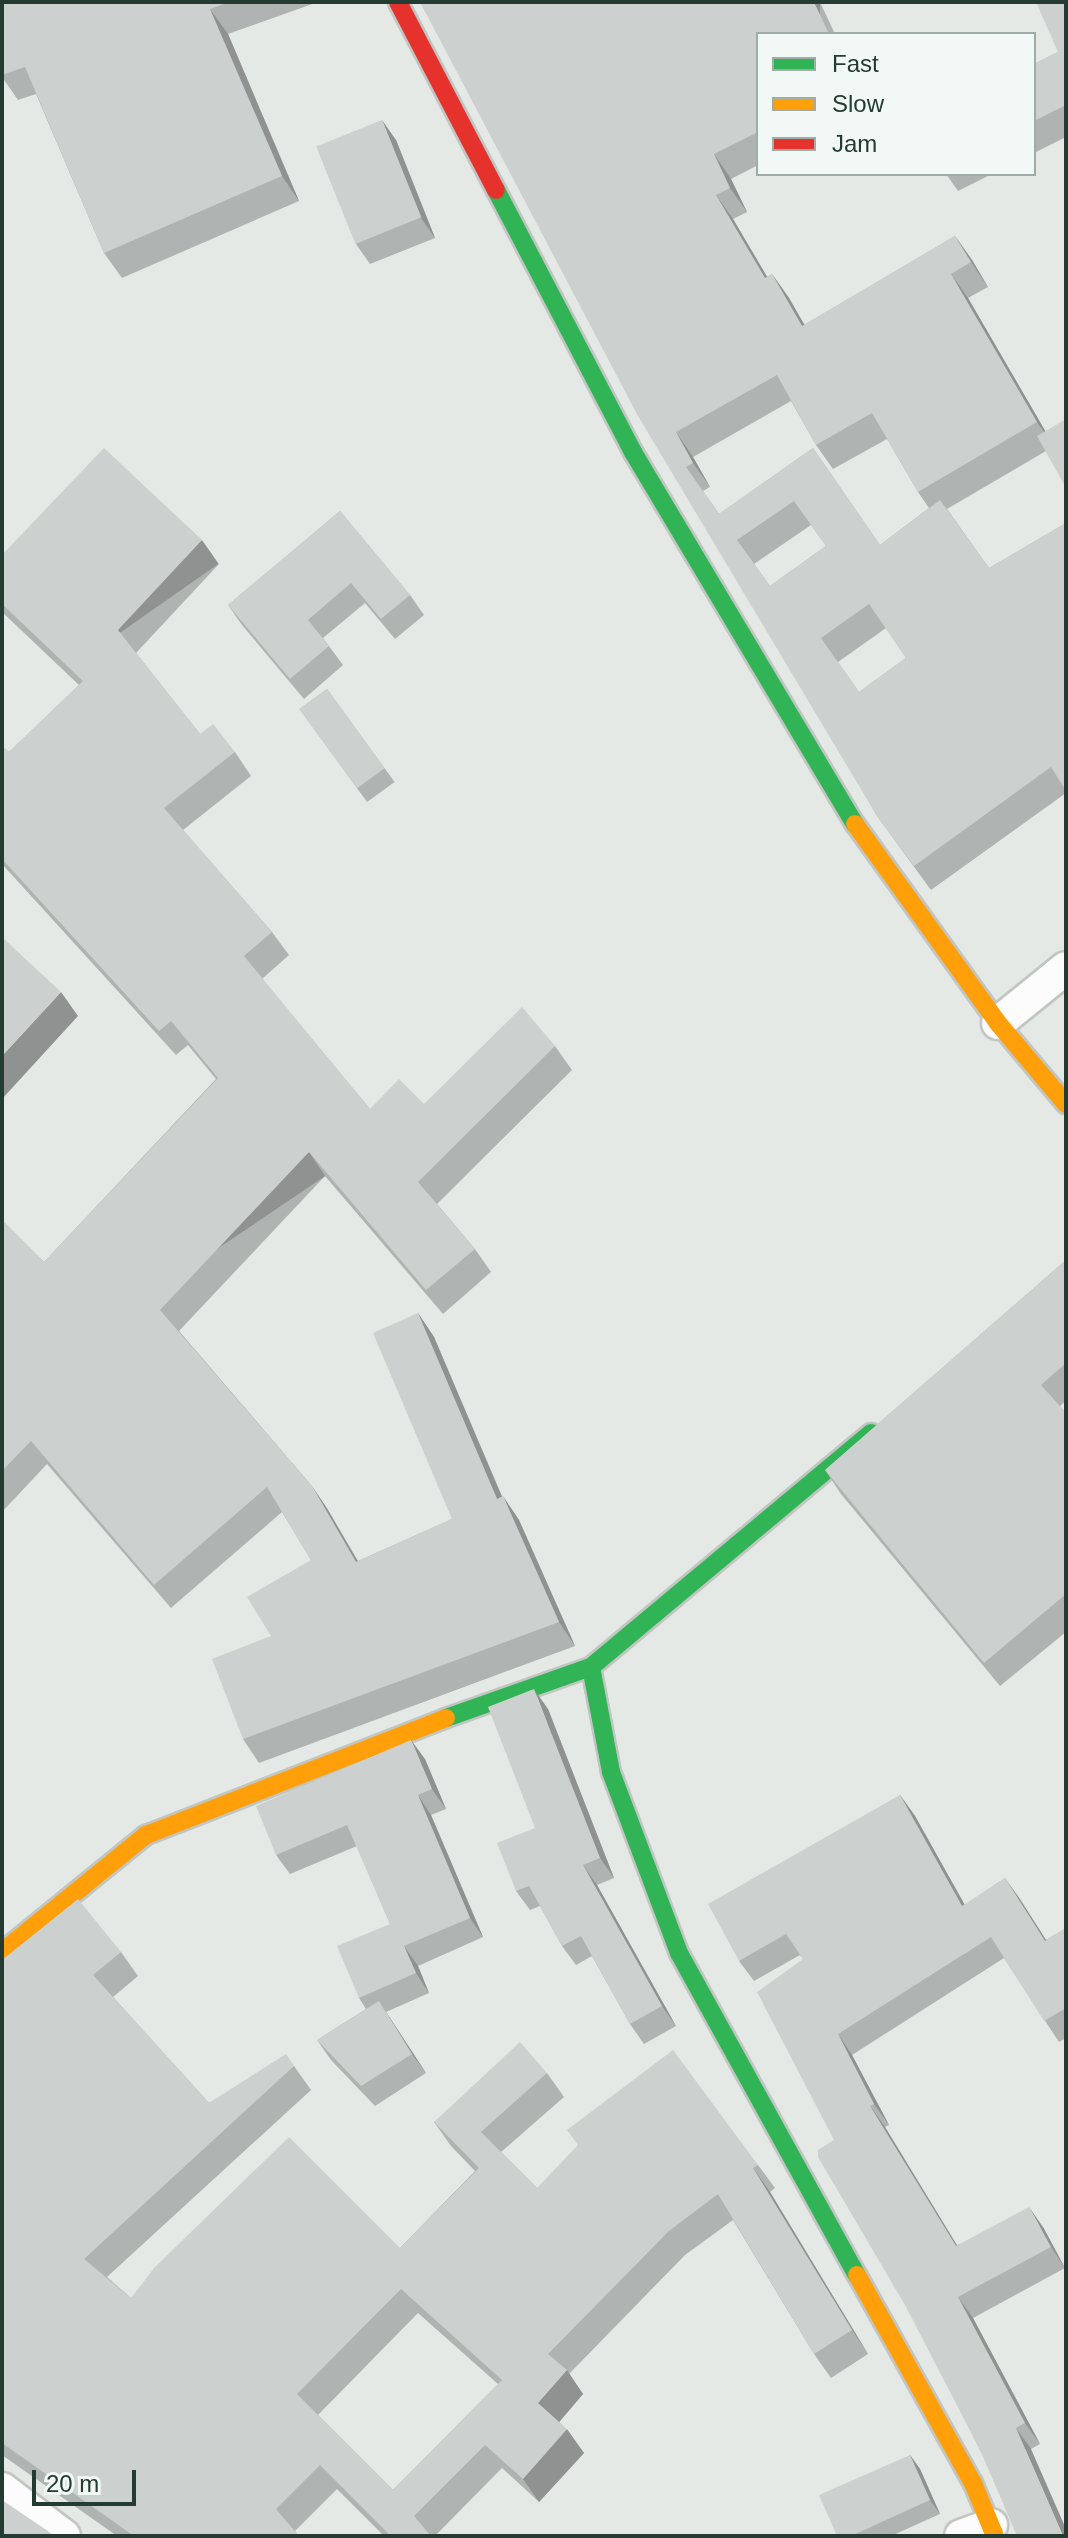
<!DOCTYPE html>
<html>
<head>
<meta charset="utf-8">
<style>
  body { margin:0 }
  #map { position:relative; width:1068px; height:2538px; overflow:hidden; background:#e4e9e6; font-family:Helvetica,sans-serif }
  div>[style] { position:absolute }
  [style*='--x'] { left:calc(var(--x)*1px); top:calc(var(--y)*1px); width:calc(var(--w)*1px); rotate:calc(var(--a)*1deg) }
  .roads { filter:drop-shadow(2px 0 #c1c6c3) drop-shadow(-2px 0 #c1c6c3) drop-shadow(0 2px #c1c6c3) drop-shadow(0 -2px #c1c6c3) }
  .street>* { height:32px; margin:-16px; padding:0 16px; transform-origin:16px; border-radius:16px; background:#fbfcfb }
  .fast>* { height:18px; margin:-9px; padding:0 9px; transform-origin:9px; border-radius:9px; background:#30b455 }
  .slow>* { height:18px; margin:-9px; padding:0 9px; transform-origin:9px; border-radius:9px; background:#ff9f0a }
  .jam>* { height:18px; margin:-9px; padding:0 9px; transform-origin:9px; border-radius:9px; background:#e5322d }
  .wall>* { inset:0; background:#afb3b1; transform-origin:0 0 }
  .shaded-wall>* { inset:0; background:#8f9290; transform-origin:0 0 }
  .building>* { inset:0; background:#ccd0ce; transform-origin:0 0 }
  span { translate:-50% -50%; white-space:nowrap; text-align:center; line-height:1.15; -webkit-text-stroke:8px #f2f8f5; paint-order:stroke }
  .frame { position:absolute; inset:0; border:4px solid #243b32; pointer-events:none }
  .legend { position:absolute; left:756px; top:32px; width:280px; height:144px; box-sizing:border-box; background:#f2f8f5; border:2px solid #a0aca7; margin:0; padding:10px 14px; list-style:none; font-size:24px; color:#243b32 }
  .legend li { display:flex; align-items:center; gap:16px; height:40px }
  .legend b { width:40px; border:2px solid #a0aca7 }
  .scale { position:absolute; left:32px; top:2470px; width:104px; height:36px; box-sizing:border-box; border:4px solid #243b32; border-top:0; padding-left:10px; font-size:24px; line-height:28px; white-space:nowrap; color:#243b32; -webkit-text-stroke:6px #f2f8f5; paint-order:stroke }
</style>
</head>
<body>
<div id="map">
  <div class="roads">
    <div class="street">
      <i style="--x:998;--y:1023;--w:87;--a:-39"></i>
      <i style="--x:2;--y:2489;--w:78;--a:37.2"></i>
      <i style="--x:961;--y:2536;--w:32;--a:-20"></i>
    </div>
    <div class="fast">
      <i style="--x:496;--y:190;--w:296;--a:62.4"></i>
      <i style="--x:633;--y:452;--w:433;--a:59.2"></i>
      <i style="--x:591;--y:1667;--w:107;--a:79.2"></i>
      <i style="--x:611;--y:1772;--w:193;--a:69.4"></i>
      <i style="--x:679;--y:1953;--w:368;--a:61.1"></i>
      <i style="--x:446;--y:1718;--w:154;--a:-19.4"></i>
      <i style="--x:591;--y:1667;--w:365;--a:-39.9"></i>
    </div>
    <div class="slow">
      <i style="--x:855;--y:824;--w:245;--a:54.3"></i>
      <i style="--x:998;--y:1023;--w:106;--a:50"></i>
      <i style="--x:2;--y:1952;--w:186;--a:-39.1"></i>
      <i style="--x:146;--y:1835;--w:322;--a:-21.3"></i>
      <i style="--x:857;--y:2275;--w:238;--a:60.9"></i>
      <i style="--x:973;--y:2483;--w:57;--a:67.5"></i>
    </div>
    <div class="jam">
      <i style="--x:398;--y:2;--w:212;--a:62.5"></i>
    </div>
  </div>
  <div class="wall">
    <i style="clip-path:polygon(2px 2px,318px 2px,228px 34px,299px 201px,122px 278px,104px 253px,36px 94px,18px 100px,2px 77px)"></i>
    <i style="clip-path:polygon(evenodd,420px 2px,820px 2px,835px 34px,758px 34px,758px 165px,731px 179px,747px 212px,733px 219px,767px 277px,772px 274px,789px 298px,804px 325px,955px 236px,972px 260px,988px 287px,968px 298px,1045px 431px,1046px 451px,947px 509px,989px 568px,1066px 523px,1066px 793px,931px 890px,877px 816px,420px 2px,791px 401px,816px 445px,833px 469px,887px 439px,918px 492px,929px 508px,880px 545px,813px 448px,719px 514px,703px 491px,710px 487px,693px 457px,791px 401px,420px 2px,811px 525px,826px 546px,770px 586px,754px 564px,811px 525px,420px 2px,886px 628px,906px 658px,859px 692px,838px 662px,886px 628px)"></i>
    <i style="clip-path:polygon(1066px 2px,1066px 137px,1034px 153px,1034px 64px,1058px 52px)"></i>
    <i style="clip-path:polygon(396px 140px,435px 238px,370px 264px,356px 244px)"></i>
    <i style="clip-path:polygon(946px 174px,992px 174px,958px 191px)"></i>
    <i style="clip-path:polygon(340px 511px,410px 595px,424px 615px,395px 639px,365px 603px,323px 638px,343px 665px,304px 699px,242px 625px,228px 605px)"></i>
    <i style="clip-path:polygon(2px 555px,219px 564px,136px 653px,200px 734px,235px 752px,251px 776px,183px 830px,272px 932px,289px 955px,262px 979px,370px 1109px,424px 1104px,555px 1046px,572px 1070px,437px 1204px,475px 1249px,491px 1272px,443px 1314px,325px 1176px,179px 1331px,312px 1486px,328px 1510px,358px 1561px,452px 1519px,418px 1313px,434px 1337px,502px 1496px,519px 1520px,575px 1646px,259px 1763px,243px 1739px,271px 1636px,311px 1560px,282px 1512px,171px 1608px,47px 1464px,2px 1512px,2px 1220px,44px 1262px,216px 1079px,188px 1045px,176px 1055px,2px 864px,2px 746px,9px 752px,79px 685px,2px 612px)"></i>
    <i style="left:327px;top:689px;width:115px;height:34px;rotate:54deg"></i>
    <i style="clip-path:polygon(1066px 1260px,1066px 1401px,1060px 1406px,1066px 1413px,1066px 1632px,1000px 1686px,841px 1494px,825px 1470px)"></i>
    <i style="clip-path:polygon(548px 1709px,614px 1878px,597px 1885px,676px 2026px,644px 2044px,630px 2024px,592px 1956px,576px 1965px,562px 1946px,540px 1906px,530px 1910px,516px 1891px,535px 1828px)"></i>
    <i style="clip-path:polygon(425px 1759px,446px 1809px,431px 1815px,483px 1937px,418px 1966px,429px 1993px,386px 2012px,426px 2073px,375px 2106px,331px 2060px,317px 2040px,366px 2009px,359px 1998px,390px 1924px,357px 1846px,290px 1874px,276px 1855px)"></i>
    <i style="clip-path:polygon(900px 1795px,915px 1816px,965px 1905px,1005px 1878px,1046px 1940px,1066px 1928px,1066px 2038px,1059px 2042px,1004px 1958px,852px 2055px,889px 2125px,885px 2127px,957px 2245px,1043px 2227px,1065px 2268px,973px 2318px,1040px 2444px,1031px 2449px,981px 2452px,834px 2140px,803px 1959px,800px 1955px,754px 1981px,739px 1961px)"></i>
    <i style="clip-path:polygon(evenodd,121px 1952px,138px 1976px,113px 1997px,209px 2103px,294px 2066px,311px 2090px,107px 2277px,131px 2298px,400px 2248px,475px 2171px,451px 2146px,434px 2122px,547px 2073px,564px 2097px,501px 2152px,537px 2188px,758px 2165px,775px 2188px,770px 2192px,868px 2354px,831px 2378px,814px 2354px,733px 2220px,685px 2255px,569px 2374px,583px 2394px,559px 2422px,584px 2453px,539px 2502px,502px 2468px,435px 2536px,384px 2536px,337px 2489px,295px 2531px,299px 2536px,117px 2536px,2px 2455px,2px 1960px,121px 1952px,418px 2313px,498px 2384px,393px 2490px,318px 2415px,418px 2313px)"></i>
    <i style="clip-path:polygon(910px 2455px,920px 2469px,940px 2514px,891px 2536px,837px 2536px)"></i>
  </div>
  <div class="shaded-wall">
    <i style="left:814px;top:2px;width:6px;height:35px"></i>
    <i style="clip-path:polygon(210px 9px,228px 34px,299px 201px,282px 176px)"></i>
    <i style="clip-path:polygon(382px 120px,396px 140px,435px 238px,421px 218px)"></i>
    <i style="clip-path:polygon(714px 154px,731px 179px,747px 212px,730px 188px)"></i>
    <i style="clip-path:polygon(716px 195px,733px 219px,782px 302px,765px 278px)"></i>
    <i style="clip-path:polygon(955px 236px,972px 260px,988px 287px,971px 262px)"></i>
    <i style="clip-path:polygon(772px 274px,789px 298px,819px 350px,802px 326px)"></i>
    <i style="clip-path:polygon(951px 274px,968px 298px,1054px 446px,1037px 422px)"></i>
    <i style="clip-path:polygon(676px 432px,693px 457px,710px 487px,693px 463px)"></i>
    <i style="left:202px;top:540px;width:29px;height:123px;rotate:55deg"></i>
    <i style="clip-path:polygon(61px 992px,78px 1016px,2px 1099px,2px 1056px)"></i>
    <i style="left:309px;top:1152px;width:29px;height:217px;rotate:56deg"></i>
    <i style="clip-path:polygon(418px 1313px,434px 1337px,513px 1523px,497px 1499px)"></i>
    <i style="clip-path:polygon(312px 1486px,328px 1510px,372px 1586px,356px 1562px)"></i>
    <i style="clip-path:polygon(503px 1496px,519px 1520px,575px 1646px,559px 1622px)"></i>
    <i style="clip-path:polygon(534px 1689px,548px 1709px,614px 1878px,600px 1858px)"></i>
    <i style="clip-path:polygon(411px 1740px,425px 1759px,446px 1809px,432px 1789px)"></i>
    <i style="clip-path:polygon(418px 1795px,431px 1815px,483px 1937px,470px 1918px)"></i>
    <i style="clip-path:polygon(900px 1795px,915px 1816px,977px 1927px,962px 1906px)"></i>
    <i style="clip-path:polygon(583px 1865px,597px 1885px,676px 2026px,662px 2006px)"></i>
    <i style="clip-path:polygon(1005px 1878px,1020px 1899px,1060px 1962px,1045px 1941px)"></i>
    <i style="clip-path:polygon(404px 1946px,418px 1966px,429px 1993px,416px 1973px)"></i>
    <i style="clip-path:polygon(379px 2001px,392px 2021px,426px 2073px,412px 2054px)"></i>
    <i style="clip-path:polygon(838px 2034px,852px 2055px,889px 2125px,874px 2104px)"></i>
    <i style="clip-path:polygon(870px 2106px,885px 2127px,970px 2267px,956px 2246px)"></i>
    <i style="clip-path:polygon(753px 2168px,770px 2192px,868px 2354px,852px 2330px)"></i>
    <i style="clip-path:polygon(1029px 2207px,1043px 2227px,1065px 2268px,1051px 2247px)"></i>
    <i style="clip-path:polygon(958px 2297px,973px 2318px,1040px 2444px,1025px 2423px)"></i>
    <i style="clip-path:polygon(567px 2370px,583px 2394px,555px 2427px,538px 2403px)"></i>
    <i style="clip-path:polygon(1016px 2428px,1031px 2449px,1066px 2529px,1066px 2536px,1063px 2536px)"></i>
    <i style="clip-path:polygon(567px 2429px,584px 2453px,539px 2502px,523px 2479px)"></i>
    <i style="clip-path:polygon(910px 2455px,920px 2469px,940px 2514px,930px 2500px)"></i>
  </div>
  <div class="building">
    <i style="clip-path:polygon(2px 2px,230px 2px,210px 9px,282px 176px,104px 253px,25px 67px,2px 75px)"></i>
    <i style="clip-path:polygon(evenodd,420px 2px,814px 2px,829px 34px,758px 34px,758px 132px,714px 154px,730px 188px,716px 195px,765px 278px,772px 274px,802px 326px,955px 236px,971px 262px,951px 274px,1037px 422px,918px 492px,872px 413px,816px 445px,777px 375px,676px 432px,693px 463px,686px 467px,719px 514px,813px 448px,880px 545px,940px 500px,989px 568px,1066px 523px,1066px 791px,1051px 767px,914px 866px,877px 816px,638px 416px,420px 2px,794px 501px,826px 546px,770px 586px,737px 540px,794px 501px,420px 2px,869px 604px,906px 658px,859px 692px,821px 638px,869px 604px)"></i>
    <i style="clip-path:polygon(1036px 2px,1066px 2px,1066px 105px,1034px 121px,1034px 64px,1058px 52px)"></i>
    <i style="left:382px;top:120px;width:105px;height:71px;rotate:68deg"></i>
    <i style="clip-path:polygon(1066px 419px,1066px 488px,1037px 436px)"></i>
    <i style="clip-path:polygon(104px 448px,202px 540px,118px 630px,200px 734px,213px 724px,235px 752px,164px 808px,272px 932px,244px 956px,370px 1109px,399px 1079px,424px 1104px,522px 1007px,555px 1046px,418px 1182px,475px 1249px,426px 1290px,309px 1152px,160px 1310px,312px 1486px,356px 1562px,452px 1519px,373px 1333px,418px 1313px,497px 1499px,503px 1496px,559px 1622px,243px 1739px,212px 1659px,271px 1636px,247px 1597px,311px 1560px,267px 1487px,154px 1585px,31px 1441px,2px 1471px,2px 1220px,44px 1262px,218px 1078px,171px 1021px,159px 1031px,2px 859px,2px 746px,9px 752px,83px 681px,2px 604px,2px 555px)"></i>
    <i style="clip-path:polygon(340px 511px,410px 595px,381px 619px,351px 583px,308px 620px,329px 646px,290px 679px,228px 605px)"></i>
    <i style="left:327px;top:689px;width:98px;height:34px;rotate:54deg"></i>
    <i style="clip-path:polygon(2px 937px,61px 992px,2px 1056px)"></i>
    <i style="clip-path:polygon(1066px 1260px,1066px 1363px,1041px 1385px,1066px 1413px,1066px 1594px,984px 1663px,825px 1470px)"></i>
    <i style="clip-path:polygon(534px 1689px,600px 1858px,583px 1865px,662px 2006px,630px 2024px,581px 1936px,562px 1946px,529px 1886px,516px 1891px,497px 1843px,535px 1828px,488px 1707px)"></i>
    <i style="clip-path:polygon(411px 1740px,432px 1789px,418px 1795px,470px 1918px,404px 1946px,416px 1973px,359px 1998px,337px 1946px,390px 1924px,347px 1825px,276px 1855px,256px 1806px)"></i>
    <i style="clip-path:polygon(900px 1795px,962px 1906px,1005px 1878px,1045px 1941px,1066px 1928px,1066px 2008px,1044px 2021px,991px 1937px,838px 2034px,874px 2104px,870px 2106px,956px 2246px,1029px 2207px,1051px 2247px,958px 2297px,1025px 2423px,1016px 2428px,1063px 2536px,1017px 2536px,981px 2452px,905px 2305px,818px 2157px,818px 2150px,834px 2140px,757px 1992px,803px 1959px,786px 1934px,739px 1961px,708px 1904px)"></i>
    <i style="clip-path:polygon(evenodd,78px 1899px,121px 1952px,93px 1975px,209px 2103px,286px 2054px,294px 2066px,84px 2259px,131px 2298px,155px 2267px,289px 2137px,400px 2248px,479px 2168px,434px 2122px,520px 2042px,547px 2073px,481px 2132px,537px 2188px,578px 2145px,567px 2130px,673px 2050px,758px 2165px,753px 2168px,852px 2330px,814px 2354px,718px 2194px,669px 2231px,548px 2354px,567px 2370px,538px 2403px,567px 2429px,523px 2479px,485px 2445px,414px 2516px,431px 2536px,384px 2536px,388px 2533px,320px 2465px,276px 2509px,299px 2536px,134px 2536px,2px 2443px,2px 1960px,78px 1899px,401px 2289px,502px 2380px,393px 2490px,297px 2394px,401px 2289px)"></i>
    <i style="clip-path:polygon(379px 2001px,412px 2054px,361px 2086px,317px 2040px)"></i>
    <i style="clip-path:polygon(910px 2455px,930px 2500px,851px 2536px,837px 2536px,819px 2495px)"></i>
    <i style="clip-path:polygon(2px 2500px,48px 2531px,53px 2536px,2px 2536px)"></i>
  </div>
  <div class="frame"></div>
  <ul class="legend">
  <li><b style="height:10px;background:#30b455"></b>Fast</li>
  <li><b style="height:10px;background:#ff9f0a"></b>Slow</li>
  <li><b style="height:10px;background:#e5322d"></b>Jam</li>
  </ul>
  <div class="scale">20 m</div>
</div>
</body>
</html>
